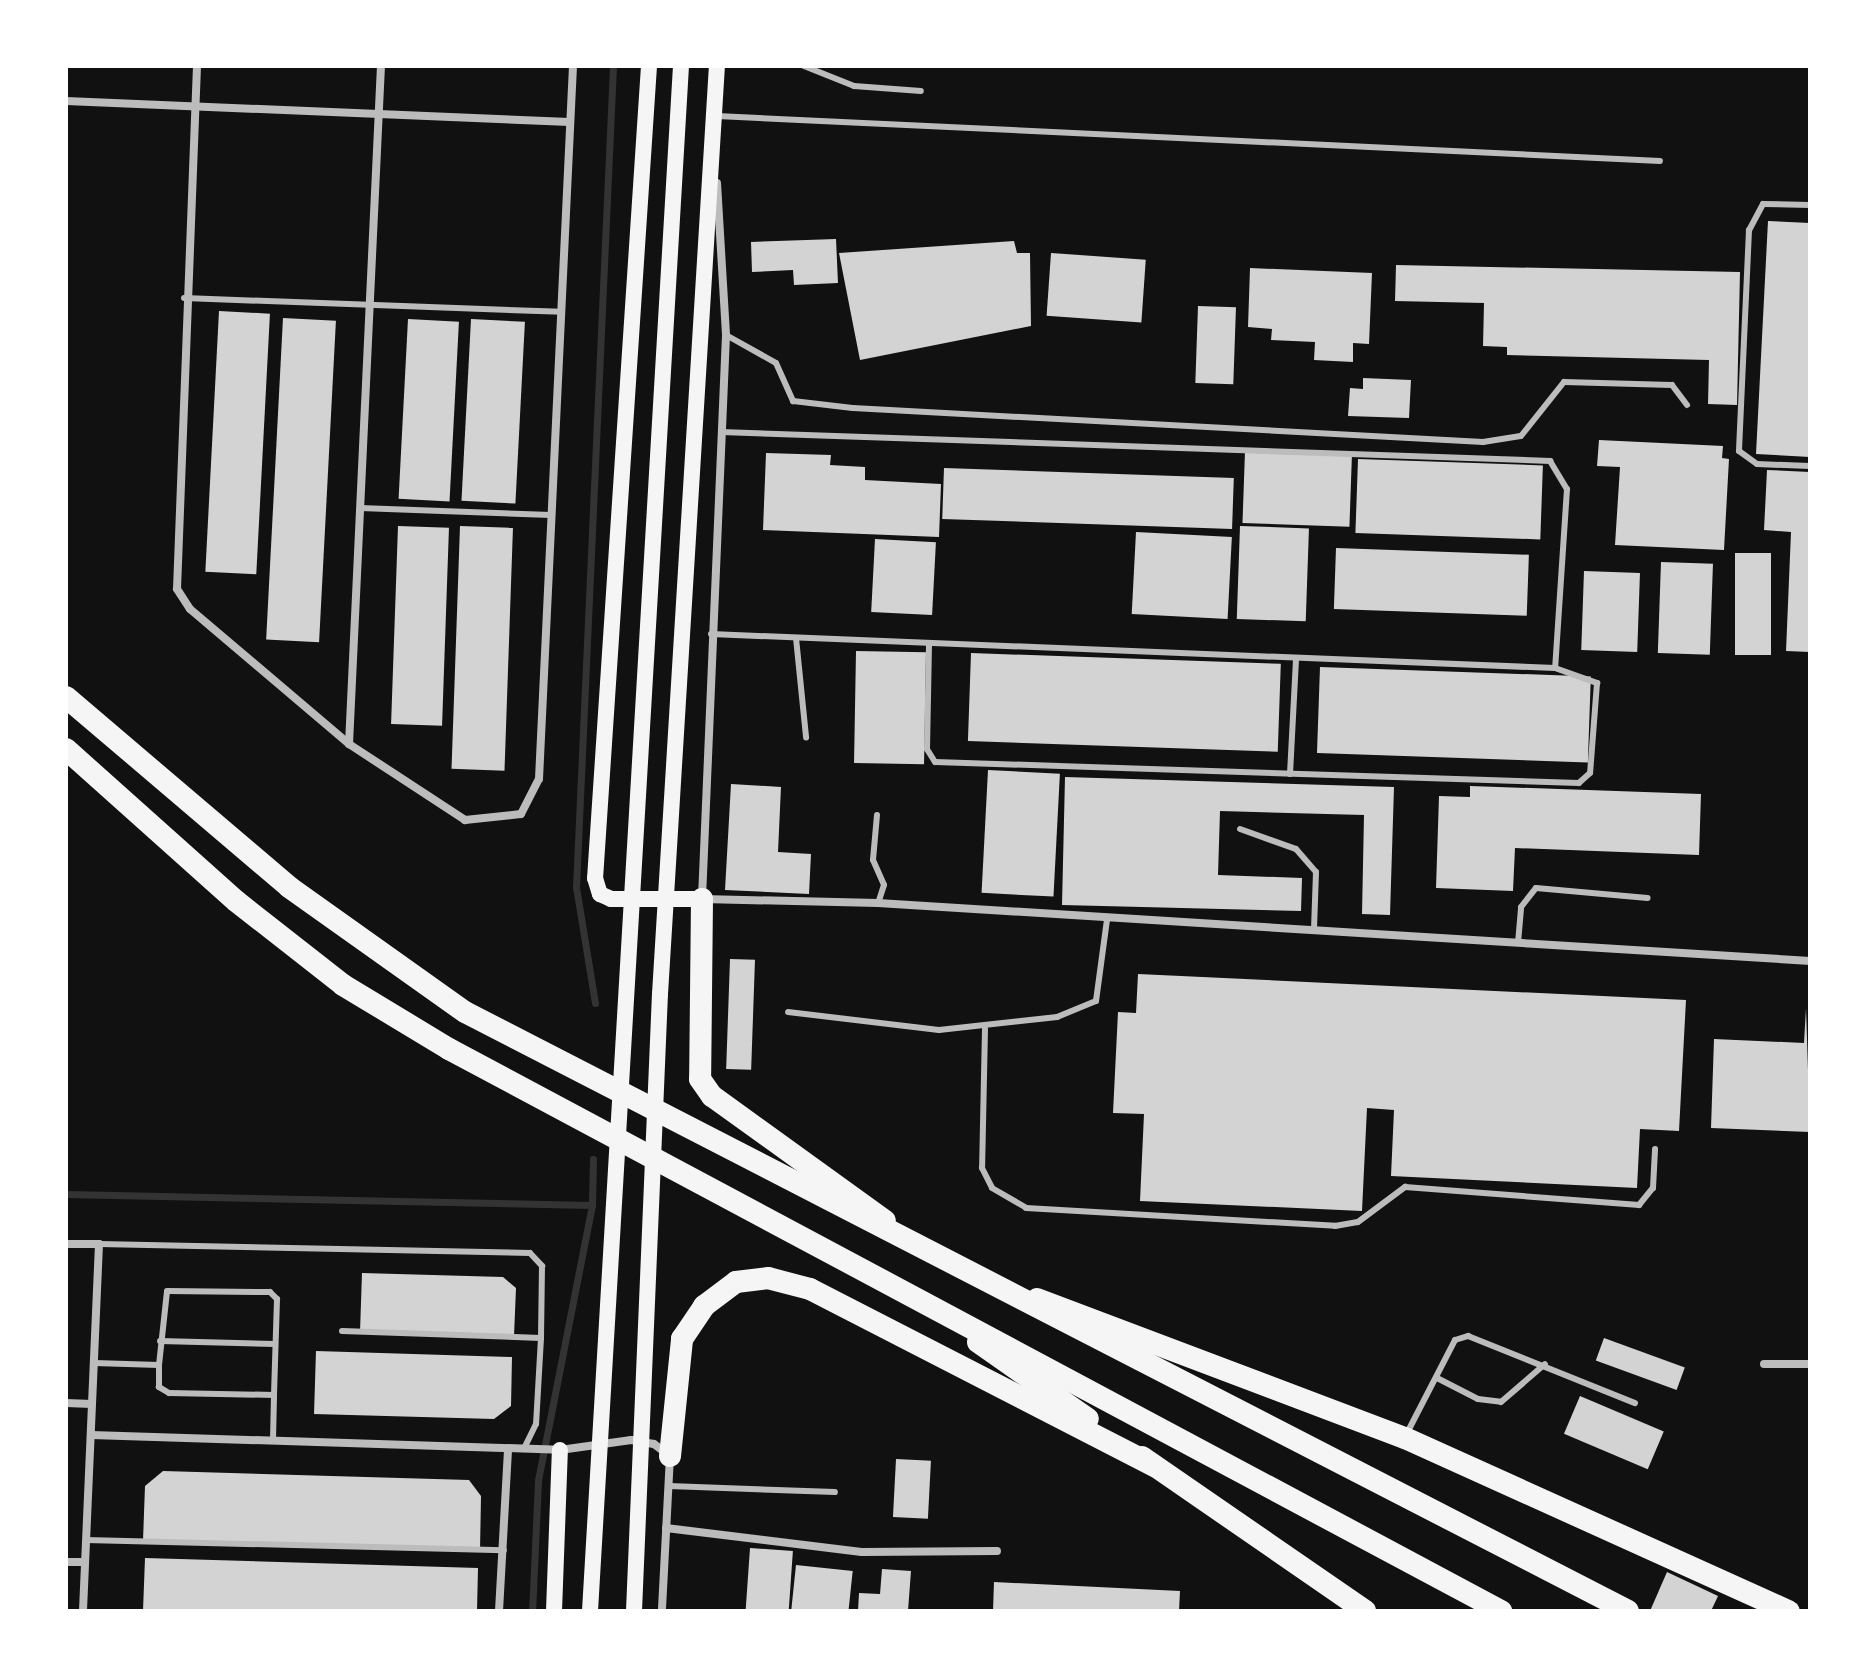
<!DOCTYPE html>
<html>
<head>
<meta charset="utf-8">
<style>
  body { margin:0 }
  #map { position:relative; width:1876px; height:1677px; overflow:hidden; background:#111; font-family:Ubuntu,sans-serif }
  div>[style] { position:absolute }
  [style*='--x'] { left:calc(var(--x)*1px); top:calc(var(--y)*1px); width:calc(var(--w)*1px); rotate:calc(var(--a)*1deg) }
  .stream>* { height:7px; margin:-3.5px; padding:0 3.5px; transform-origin:3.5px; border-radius:3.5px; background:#333 }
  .building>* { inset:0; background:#d3d3d3; transform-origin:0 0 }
  .service>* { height:6px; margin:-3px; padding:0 3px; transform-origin:3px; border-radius:3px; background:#bcbcbc }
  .minor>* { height:8px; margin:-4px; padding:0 4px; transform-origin:4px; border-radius:4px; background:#bcbcbc }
  .secondary>* { height:16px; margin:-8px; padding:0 8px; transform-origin:8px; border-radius:8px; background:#f5f5f5 }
  .motorway>* { height:22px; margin:-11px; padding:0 11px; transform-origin:11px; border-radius:11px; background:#f5f5f5 }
  span { translate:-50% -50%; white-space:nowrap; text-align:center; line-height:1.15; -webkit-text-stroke:6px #fff; paint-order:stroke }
  .frame { position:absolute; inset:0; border:68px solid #fff; pointer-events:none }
</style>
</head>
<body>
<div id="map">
  <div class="stream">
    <i style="--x:595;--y:1003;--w:118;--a:-99.3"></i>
    <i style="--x:576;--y:887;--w:822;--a:-87.42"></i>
    <i style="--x:66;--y:1194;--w:526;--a:1.2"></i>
    <i style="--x:592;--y:1205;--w:281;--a:101.1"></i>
    <i style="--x:538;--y:1481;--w:130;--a:92.6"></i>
    <i style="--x:592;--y:1205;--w:46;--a:-88.8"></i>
  </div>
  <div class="building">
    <i style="clip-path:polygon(1768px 221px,1810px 223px,1810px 457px,1756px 454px)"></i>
    <i style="clip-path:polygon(836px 239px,838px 283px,794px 285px,793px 270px,752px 272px,751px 242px)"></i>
    <i style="clip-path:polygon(1014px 241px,1017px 253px,1030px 253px,1031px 326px,860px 360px,839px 253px)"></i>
    <i style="left:1051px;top:253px;width:95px;height:63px;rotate:4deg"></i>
    <i style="clip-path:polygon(1396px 265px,1740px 272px,1737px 405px,1708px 404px,1709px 360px,1507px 355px,1507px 347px,1483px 346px,1484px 303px,1395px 301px)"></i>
    <i style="clip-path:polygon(1250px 268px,1372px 273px,1369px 344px,1353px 343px,1353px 362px,1314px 360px,1315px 342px,1271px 340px,1272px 329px,1248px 327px)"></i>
    <i style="left:1198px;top:306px;width:38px;height:77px;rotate:2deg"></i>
    <i style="left:219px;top:311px;width:51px;height:261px;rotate:3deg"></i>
    <i style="left:283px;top:318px;width:53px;height:322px;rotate:3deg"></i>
    <i style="left:408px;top:319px;width:51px;height:180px;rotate:3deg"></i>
    <i style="left:471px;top:319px;width:54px;height:182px;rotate:3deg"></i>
    <i style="clip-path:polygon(1363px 378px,1411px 380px,1409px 418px,1348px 416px,1350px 388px,1363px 389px)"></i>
    <i style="clip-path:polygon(1599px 440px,1723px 446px,1722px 458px,1729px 459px,1724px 550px,1615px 545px,1620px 467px,1597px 466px)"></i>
    <i style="left:1245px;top:451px;width:107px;height:72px;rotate:2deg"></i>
    <i style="clip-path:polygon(766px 453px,831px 455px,830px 465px,865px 467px,865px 480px,941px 484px,939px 537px,763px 530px)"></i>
    <i style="left:1358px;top:459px;width:185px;height:74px;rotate:2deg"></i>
    <i style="left:944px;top:468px;width:290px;height:51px;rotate:2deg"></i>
    <i style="clip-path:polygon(1767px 470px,1810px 472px,1810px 652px,1786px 651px,1791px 532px,1764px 530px)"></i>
    <i style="left:398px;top:526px;width:51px;height:198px;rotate:2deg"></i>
    <i style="left:460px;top:526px;width:53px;height:243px;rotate:2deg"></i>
    <i style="left:1240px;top:526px;width:69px;height:93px;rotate:2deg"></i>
    <i style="left:1136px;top:532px;width:96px;height:82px;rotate:3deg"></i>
    <i style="left:875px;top:539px;width:61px;height:73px;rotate:3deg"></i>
    <i style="left:1336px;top:548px;width:193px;height:61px;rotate:2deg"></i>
    <i style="left:1735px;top:553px;width:36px;height:102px"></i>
    <i style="left:1661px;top:562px;width:52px;height:91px;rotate:2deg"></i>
    <i style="left:1584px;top:571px;width:56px;height:79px;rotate:2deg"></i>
    <i style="left:856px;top:651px;width:70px;height:112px;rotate:1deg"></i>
    <i style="left:971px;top:653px;width:310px;height:88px;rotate:2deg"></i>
    <i style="left:1320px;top:667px;width:271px;height:86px;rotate:2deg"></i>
    <i style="left:988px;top:770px;width:72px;height:123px;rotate:3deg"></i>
    <i style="clip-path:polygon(1065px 777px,1394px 787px,1390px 915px,1362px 914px,1364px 815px,1220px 811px,1218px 875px,1302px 878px,1301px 911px,1062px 905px)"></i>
    <i style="clip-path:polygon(731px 784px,781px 787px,778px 852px,811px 854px,809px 894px,725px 890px)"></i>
    <i style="clip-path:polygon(1470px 786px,1701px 794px,1699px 855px,1515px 848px,1513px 891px,1436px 888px,1439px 796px,1470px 797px)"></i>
    <i style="left:730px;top:959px;width:25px;height:110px;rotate:2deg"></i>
    <i style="clip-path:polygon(1138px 974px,1686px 1000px,1679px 1131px,1640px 1129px,1637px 1188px,1391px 1176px,1394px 1110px,1367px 1108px,1362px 1211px,1140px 1201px,1144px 1114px,1113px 1113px,1118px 1012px,1136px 1013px)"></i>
    <i style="clip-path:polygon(1806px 1008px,1810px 1132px,1711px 1128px,1714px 1039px,1804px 1043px)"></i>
    <i style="clip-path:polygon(362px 1273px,503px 1277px,516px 1288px,514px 1336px,360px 1332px)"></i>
    <i style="left:1604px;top:1338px;width:86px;height:24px;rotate:20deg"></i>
    <i style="clip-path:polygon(316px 1351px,512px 1357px,511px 1406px,494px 1419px,314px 1414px)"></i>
    <i style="left:1580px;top:1396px;width:91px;height:41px;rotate:23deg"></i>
    <i style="left:896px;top:1459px;width:35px;height:58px;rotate:3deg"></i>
    <i style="clip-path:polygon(163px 1471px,469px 1480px,481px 1496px,480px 1551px,143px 1541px,145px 1486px)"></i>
    <i style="left:750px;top:1548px;width:43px;height:63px;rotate:4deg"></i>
    <i style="clip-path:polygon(145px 1558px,478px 1568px,477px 1611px,143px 1611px)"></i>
    <i style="left:796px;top:1565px;width:57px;height:46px;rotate:6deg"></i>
    <i style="clip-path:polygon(882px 1569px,911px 1571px,908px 1611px,858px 1611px,859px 1593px,880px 1594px)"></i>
    <i style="clip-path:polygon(1667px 1572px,1718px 1596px,1711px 1611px,1650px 1611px)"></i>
    <i style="clip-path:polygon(994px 1582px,1180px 1591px,1179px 1611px,993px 1611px)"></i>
  </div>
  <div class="service">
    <i style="--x:804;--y:66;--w:54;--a:21.8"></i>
    <i style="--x:854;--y:86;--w:67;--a:4.3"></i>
    <i style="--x:717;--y:116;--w:944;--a:2.73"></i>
    <i style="--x:1810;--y:205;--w:47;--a:-178.8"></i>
    <i style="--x:1763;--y:204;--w:30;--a:118"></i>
    <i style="--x:1749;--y:230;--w:221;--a:92.6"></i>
    <i style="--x:1739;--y:451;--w:22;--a:36"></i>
    <i style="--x:1757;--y:464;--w:53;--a:2.2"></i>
    <i style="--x:184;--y:298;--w:377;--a:2.1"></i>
    <i style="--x:726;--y:335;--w:57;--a:29.2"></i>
    <i style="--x:776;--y:363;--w:42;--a:65.9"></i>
    <i style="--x:793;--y:401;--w:60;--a:6.7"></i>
    <i style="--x:853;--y:408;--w:631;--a:3.09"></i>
    <i style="--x:1483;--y:442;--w:38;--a:-9"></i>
    <i style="--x:1521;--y:436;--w:69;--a:-51.5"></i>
    <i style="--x:1564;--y:382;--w:108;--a:1.6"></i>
    <i style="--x:1672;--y:385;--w:25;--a:53"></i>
    <i style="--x:721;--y:432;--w:830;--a:2"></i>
    <i style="--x:1550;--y:461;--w:33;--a:59"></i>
    <i style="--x:1567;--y:489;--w:179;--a:93.8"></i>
    <i style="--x:360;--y:508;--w:191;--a:2.1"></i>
    <i style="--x:711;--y:634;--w:845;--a:2.31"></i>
    <i style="--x:1555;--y:668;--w:45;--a:19.7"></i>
    <i style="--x:1597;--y:683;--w:90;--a:94.4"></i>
    <i style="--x:1590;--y:773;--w:15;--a:138"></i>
    <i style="--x:1579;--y:783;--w:644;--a:-178.13"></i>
    <i style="--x:935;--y:762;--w:15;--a:-122"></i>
    <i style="--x:927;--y:749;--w:105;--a:-88.9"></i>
    <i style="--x:796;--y:638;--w:100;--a:84.2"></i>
    <i style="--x:1290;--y:774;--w:114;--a:-87"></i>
    <i style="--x:877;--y:815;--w:45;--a:95.1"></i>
    <i style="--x:873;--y:860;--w:27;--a:66"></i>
    <i style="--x:884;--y:885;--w:19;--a:108"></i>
    <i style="--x:1240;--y:829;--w:59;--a:19.7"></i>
    <i style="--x:1296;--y:849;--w:30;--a:49"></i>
    <i style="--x:1316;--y:872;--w:58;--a:92"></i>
    <i style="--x:1518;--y:943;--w:36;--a:-85"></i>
    <i style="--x:1521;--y:907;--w:24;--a:-52"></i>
    <i style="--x:1536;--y:888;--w:112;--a:5.1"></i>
    <i style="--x:788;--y:1012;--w:152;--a:6.8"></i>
    <i style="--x:939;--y:1030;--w:119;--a:-6.3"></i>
    <i style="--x:1057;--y:1017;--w:42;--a:-22.3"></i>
    <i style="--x:1096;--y:1001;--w:82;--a:-82.3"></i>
    <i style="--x:985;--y:1029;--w:139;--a:91.2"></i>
    <i style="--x:982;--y:1168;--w:22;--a:63"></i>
    <i style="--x:992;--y:1188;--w:39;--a:30"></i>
    <i style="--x:1026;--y:1208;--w:310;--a:3.3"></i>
    <i style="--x:1335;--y:1226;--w:23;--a:-10"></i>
    <i style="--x:1358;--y:1222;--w:59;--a:-36.7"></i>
    <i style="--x:1405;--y:1187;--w:235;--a:4.4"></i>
    <i style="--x:1639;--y:1205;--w:22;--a:-51"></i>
    <i style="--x:1653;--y:1188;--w:39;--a:-87"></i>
    <i style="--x:99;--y:1244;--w:431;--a:1.2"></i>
    <i style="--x:530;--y:1253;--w:18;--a:47"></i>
    <i style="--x:542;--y:1266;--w:72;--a:90.8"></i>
    <i style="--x:541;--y:1338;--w:86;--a:93.3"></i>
    <i style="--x:536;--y:1424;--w:28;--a:116"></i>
    <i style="--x:342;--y:1331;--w:199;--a:2"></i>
    <i style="--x:160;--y:1341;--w:115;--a:1.5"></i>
    <i style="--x:94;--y:1363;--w:65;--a:1.8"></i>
    <i style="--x:159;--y:1365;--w:74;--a:-83.8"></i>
    <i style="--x:167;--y:1291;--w:103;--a:0.6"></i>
    <i style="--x:270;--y:1292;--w:10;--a:45"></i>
    <i style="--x:277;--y:1299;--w:96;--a:91.8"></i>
    <i style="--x:274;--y:1395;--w:105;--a:-178.9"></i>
    <i style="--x:169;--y:1393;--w:12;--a:-149"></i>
    <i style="--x:159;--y:1387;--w:22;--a:-90"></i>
    <i style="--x:1437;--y:1378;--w:46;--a:27.1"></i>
    <i style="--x:1478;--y:1399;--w:23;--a:7"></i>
    <i style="--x:1501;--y:1402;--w:58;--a:-40.8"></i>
    <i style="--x:1406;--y:1435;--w:107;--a:-62.7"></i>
    <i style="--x:1455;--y:1340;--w:14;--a:-17"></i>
    <i style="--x:1468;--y:1336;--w:180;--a:21.9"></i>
    <i style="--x:273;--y:1440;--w:45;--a:-88.7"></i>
    <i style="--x:669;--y:1486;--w:166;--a:2.1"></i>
    <i style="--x:86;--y:1540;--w:418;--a:1.4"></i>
  </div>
  <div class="minor">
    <i style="--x:197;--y:66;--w:523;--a:92.19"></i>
    <i style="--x:177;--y:589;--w:24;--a:57"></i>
    <i style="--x:190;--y:609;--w:209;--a:40.3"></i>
    <i style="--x:349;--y:744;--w:139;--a:33.2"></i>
    <i style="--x:465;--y:820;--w:56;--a:-6.1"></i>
    <i style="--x:521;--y:814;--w:39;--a:-63"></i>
    <i style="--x:539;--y:779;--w:714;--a:-87.27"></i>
    <i style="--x:66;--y:101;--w:504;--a:2.39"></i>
    <i style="--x:717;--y:183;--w:152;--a:86.6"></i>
    <i style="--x:726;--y:335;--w:565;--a:92.44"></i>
    <i style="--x:702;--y:899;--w:176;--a:1.3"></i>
    <i style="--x:878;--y:903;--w:934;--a:3.56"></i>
    <i style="--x:349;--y:744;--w:679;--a:-87.3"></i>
    <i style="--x:66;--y:1244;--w:33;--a:0"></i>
    <i style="--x:99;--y:1244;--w:367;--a:92.5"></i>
    <i style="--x:1764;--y:1364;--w:46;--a:0"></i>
    <i style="--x:66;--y:1403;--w:26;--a:2"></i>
    <i style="--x:91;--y:1435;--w:469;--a:1.8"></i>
    <i style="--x:560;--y:1450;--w:72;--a:-8"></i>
    <i style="--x:631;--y:1440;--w:23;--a:10"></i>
    <i style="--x:654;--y:1444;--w:20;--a:37"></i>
    <i style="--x:670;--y:1456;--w:155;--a:93"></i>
    <i style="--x:666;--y:1528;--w:197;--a:7"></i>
    <i style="--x:862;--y:1552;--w:135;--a:-0.4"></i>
    <i style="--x:66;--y:1562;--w:19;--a:0"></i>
    <i style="--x:499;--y:1611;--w:163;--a:-86.8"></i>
  </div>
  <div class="secondary">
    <i style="--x:649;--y:66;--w:814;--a:93.8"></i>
    <i style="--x:595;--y:878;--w:17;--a:73"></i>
    <i style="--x:600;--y:894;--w:12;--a:24"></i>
    <i style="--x:611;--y:899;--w:91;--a:0"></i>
    <i style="--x:554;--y:1611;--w:161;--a:-87.9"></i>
    <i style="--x:590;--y:1611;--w:1548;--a:-86.63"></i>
    <i style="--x:634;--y:1611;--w:618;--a:-87.59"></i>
    <i style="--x:660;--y:994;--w:930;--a:-86.49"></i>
  </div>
  <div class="motorway">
    <i style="--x:66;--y:697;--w:293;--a:40.4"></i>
    <i style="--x:289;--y:887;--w:216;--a:35.4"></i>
    <i style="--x:465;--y:1012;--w:1308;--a:27.25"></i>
    <i style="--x:66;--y:749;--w:228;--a:41.8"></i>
    <i style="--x:236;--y:901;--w:136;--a:38.1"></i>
    <i style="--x:343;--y:985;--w:124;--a:31.1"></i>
    <i style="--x:449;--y:1049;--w:1193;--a:28.11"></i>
    <i style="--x:702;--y:899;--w:180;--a:90.6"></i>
    <i style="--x:700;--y:1079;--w:21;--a:55"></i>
    <i style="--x:712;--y:1096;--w:213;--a:35.8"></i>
    <i style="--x:1037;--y:1299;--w:393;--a:20.7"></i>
    <i style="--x:1405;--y:1438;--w:421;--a:24.3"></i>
    <i style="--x:978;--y:1342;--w:134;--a:35"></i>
    <i style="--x:670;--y:1456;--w:118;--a:-84.1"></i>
    <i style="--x:682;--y:1339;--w:40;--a:-56"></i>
    <i style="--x:704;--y:1306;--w:40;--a:-37"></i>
    <i style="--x:736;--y:1282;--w:32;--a:-7"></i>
    <i style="--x:768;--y:1278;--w:43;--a:14.7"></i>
    <i style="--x:810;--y:1289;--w:387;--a:27.2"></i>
    <i style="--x:1142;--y:1457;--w:271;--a:34.6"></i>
  </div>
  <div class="frame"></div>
</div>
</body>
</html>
